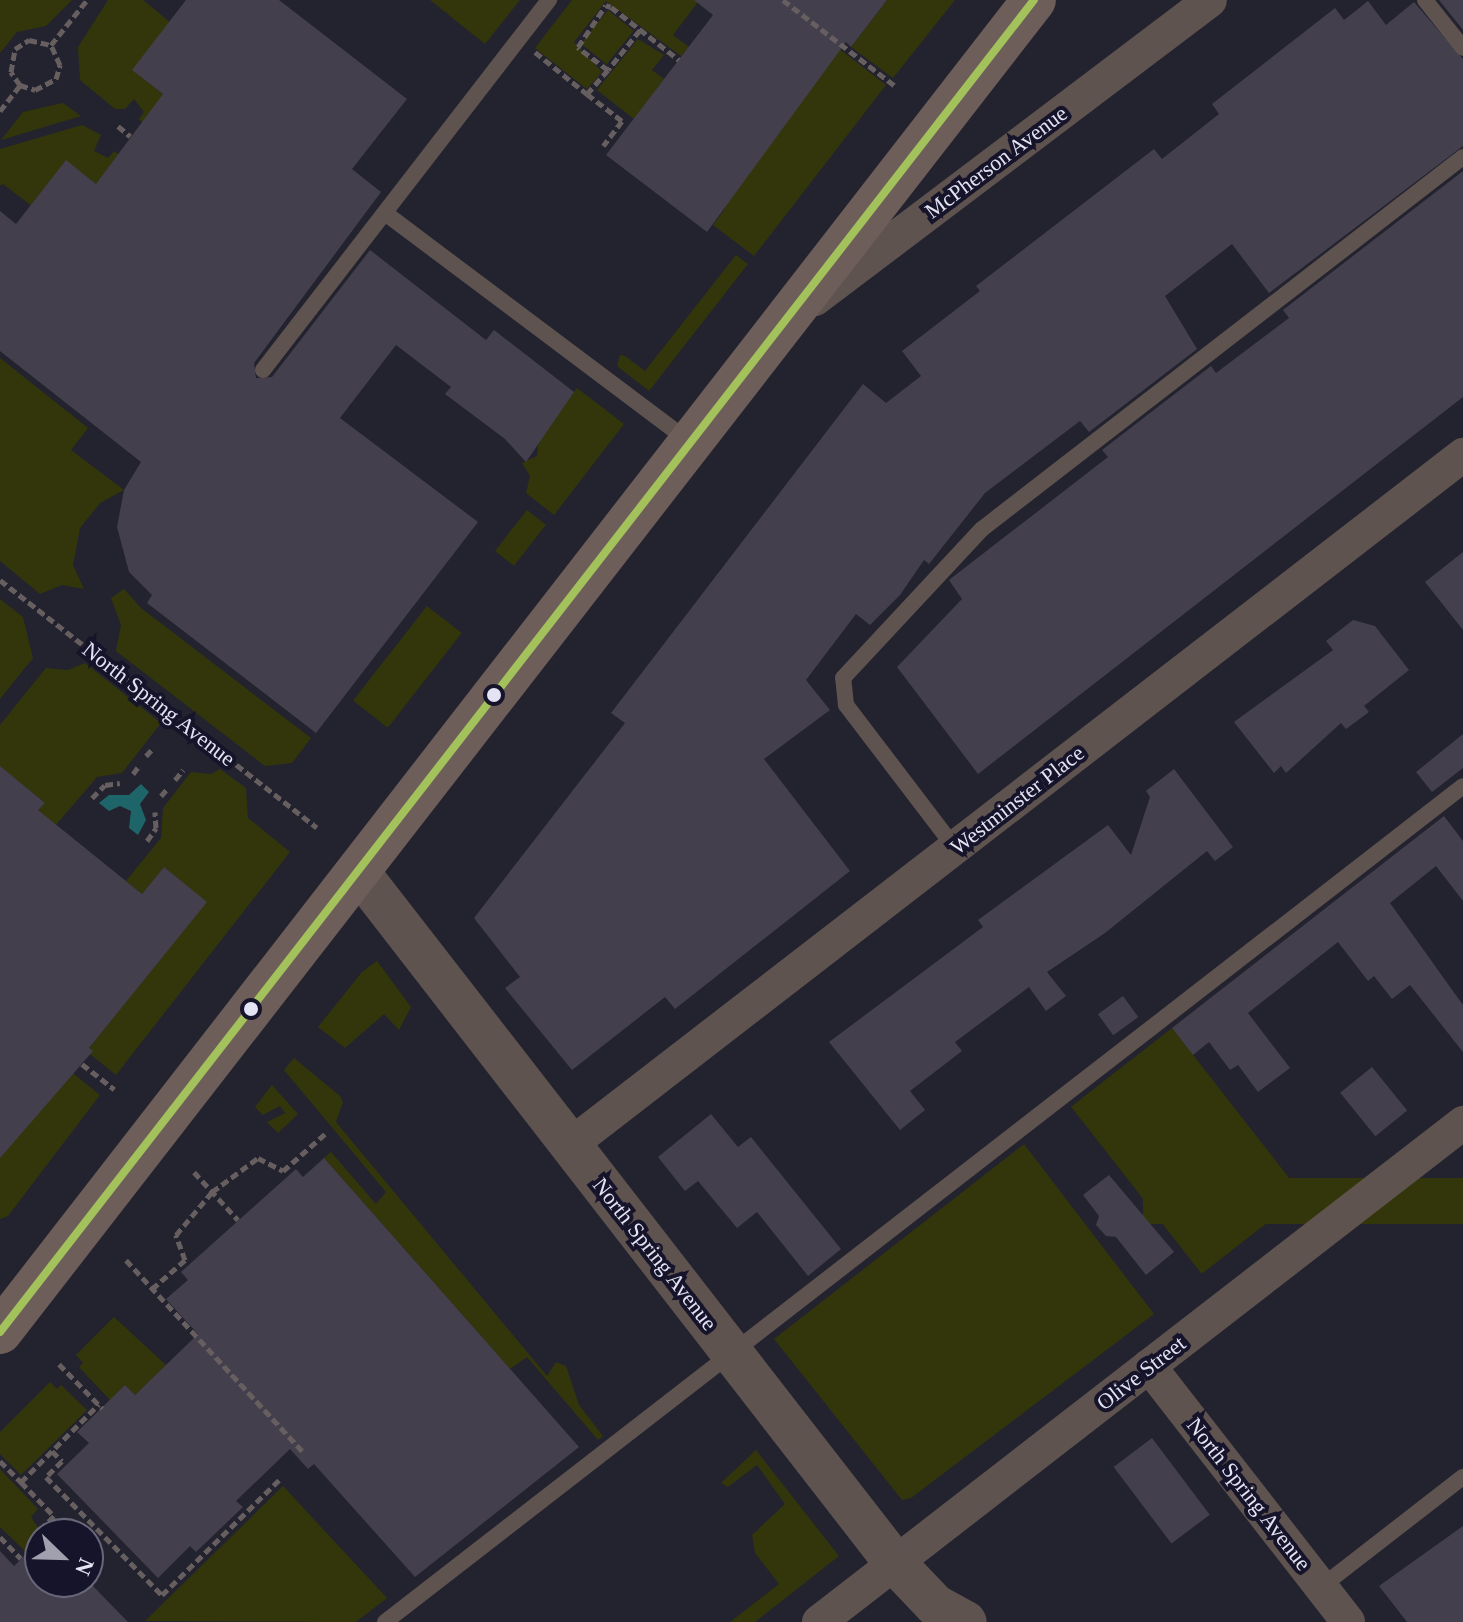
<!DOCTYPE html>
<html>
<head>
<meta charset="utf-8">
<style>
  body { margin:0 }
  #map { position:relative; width:1463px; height:1622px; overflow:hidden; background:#23232f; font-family:Georgia,serif }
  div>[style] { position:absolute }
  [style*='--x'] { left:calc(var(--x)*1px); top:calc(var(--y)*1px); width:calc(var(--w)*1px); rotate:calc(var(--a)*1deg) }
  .green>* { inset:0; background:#33360a; transform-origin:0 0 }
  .water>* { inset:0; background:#1e656a }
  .building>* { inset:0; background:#433f4c; transform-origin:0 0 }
  .path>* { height:5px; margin-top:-2.5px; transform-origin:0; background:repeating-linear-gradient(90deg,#665e5f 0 8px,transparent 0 12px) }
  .service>* { height:16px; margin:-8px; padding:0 8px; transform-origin:8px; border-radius:8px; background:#5f5350 }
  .minor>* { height:34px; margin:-17px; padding:0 17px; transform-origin:17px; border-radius:17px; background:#5f5350 }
  .tertiary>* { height:42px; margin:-21px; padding:0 21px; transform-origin:21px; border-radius:21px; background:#5f5350 }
  .secondary>* { height:44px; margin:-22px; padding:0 22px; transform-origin:22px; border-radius:22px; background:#6e5e5a }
  .bus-1>* { height:8px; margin:-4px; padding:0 4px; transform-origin:4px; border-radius:4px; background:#a3c25b }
  .dots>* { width:22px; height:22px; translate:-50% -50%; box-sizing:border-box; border:4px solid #16142a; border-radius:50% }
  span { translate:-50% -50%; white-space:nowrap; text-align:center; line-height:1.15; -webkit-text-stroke:8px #16142a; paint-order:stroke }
  .street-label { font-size:22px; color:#e3e3f3 }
  .north { position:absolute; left:24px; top:1518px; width:80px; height:80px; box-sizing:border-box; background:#16142a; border:2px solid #68677a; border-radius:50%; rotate:113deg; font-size:22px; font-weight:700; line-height:32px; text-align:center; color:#e3e3f3 }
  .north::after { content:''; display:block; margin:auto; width:28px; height:36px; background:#a0a0ae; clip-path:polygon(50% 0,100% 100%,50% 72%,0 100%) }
</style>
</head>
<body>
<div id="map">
  <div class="green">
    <i style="clip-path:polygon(0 0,72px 0,46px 26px,17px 32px,0 53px)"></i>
    <i style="clip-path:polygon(108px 0,143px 0,171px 23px,133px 70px,171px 101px,149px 129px,139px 119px,144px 112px,134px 99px,125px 109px,115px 109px,80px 80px,78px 47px)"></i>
    <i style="clip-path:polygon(430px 0,520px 0,485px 44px)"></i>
    <i style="clip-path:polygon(572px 0,712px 0,698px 2px,673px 35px,689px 47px,681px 56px,606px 1px,574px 42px,602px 72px,587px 89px,535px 48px)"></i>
    <i style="clip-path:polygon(776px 0,886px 85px,754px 256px,713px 225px,724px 210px)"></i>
    <i style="clip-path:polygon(887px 0,955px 0,893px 78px,851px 47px)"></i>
    <i style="left:608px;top:10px;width:33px;height:43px;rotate:39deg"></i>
    <i style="clip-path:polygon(638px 39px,664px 55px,652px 70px,664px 79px,634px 119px,597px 90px)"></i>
    <i style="clip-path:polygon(63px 103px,81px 116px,1px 140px,23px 112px)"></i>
    <i style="clip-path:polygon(82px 125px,101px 135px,94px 151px,108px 158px,114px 151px,126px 159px,103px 189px,66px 161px,34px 201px,88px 249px,3px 184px,0 186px,0 149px)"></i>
    <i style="clip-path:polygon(736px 255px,748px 264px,649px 391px,617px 366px,620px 355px,625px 356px,645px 371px)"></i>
    <i style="clip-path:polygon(0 358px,88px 428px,71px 450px,124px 490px,100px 503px,80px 528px,73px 565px,84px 589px,62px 585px,40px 594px,0 561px)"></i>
    <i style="clip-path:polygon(577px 388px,624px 424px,554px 515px,526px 493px,530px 476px,522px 463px,537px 456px,539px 438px)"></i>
    <i style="left:527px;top:510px;width:24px;height:52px;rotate:38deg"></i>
    <i style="clip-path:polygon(124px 589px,141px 608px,311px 738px,292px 763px,265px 766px,116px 651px,121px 625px,111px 598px)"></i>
    <i style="clip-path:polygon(0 599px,23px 617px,33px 658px,0 699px)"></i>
    <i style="left:427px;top:606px;width:44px;height:120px;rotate:38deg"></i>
    <i style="clip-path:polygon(85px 663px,161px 723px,122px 773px,97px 777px,56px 825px,38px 810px,44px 802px,5px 771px,0 776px,0 725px,46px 668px,68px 670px)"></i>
    <i style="clip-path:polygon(220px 769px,246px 788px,248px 818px,290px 852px,116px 1075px,90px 1054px,89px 1048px,206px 902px,164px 867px,142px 894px,126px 881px,161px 838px,163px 808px,191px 772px,211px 774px)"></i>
    <i style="clip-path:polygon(377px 961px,411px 1007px,399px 1030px,384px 1014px,345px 1048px,318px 1027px,362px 972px)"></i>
    <i style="left:1172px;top:1028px;width:212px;height:128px;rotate:52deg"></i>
    <i style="clip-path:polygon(294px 1058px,340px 1096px,343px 1102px,336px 1122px,547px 1376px,556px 1362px,566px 1366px,579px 1405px,603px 1436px,598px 1440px,527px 1357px,510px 1369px,324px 1158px,331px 1152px,376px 1204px,386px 1192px,284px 1070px)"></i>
    <i style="clip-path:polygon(74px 1074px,100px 1095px,8px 1216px,0 1219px,0 1155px,67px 1075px)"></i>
    <i style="clip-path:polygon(272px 1085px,298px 1114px,278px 1133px,267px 1122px,285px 1113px,280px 1106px,263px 1115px,255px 1107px)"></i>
    <i style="clip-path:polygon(1024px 1144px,1154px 1314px,911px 1498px,902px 1500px,774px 1339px)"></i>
    <i style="left:1463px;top:1178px;width:46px;height:320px;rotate:90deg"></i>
    <i style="clip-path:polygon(114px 1317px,166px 1365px,135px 1395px,125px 1385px,110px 1400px,79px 1367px,83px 1363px,76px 1355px)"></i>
    <i style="clip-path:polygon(50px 1382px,57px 1389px,61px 1385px,87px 1410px,21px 1475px,0 1454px,0 1432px)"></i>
    <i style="clip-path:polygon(756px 1450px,839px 1556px,755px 1622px,730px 1622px,779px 1584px,755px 1553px,752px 1535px,785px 1504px,757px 1465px,728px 1487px,721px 1483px)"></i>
    <i style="clip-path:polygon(0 1469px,38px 1509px,31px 1517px,42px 1534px,27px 1553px,0 1527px)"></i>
    <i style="clip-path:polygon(283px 1486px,387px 1598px,356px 1622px,145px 1621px)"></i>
  </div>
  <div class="water">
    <i style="clip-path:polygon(141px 784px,149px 792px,140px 804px,146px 820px,138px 835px,129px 828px,131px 811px,120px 806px,109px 811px,99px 803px,109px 795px,129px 795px)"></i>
  </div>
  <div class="building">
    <i style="clip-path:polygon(186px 0,279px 0,407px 99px,352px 169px,381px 192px,254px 363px,256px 378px,272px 377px,370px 250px,486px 340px,494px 330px,574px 392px,526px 462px,505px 439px,445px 394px,451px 387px,396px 345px,340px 418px,478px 522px,316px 733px,147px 603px,152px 595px,129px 572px,117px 527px,124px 490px,141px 462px,0 351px,0 211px,16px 224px,66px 160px,96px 184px,163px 94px,132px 70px)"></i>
    <i style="clip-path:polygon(694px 0,887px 0,851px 47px,846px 42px,707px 232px,606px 155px,713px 15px)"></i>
    <i style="clip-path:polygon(1439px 0,1463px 0,1463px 30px)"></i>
    <i style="clip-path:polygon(1368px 1px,1386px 25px,1414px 2px,1463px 59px,1463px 146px,1269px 293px,1232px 244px,1165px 296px,1197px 349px,1089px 432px,1080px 421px,985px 493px,929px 564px,924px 560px,900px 595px,870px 625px,856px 614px,806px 680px,830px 710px,764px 759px,850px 871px,675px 1009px,665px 997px,572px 1070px,505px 988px,520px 977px,474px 918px,625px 723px,611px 713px,863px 384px,886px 403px,921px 376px,902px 351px,980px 291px,976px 286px,1154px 149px,1162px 159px,1219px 114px,1212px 104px,1335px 8px,1344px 20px)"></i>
    <i style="clip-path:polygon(1463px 171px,1463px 397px,978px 774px,897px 667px,962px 599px,949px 580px,1108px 457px,1102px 450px,1211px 366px,1216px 373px,1289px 318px,1283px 310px)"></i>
    <i style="clip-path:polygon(1463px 552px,1463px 630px,1425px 582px)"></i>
    <i style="clip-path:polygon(1353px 620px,1375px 626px,1409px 670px,1364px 706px,1369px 712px,1346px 729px,1341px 723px,1286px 773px,1281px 766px,1274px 773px,1234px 722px,1333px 650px,1326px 641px)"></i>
    <i style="clip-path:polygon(1463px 734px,1463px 768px,1432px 792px,1416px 772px)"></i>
    <i style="clip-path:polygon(0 766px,45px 803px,38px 810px,142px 894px,164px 867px,207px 902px,89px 1048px,93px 1051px,0 1158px)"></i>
    <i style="clip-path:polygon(1174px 769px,1233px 847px,1215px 861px,1207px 851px,1105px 933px,1047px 972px,1066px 996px,1046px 1011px,1029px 987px,955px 1042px,962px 1051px,910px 1091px,925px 1110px,900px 1130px,829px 1042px,983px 927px,978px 920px,1108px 825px,1131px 855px,1150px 797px,1146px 791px)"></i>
    <i style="clip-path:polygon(1444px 816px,1463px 841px,1463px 901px,1436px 866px,1390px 903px,1463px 1005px,1463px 1052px,1410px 985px,1392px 999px,1374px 976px,1368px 981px,1338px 942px,1248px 1013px,1290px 1068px,1258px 1092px,1238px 1065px,1230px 1070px,1209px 1042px,1193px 1055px,1172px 1028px)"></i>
    <i style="left:1123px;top:996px;width:26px;height:31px;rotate:54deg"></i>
    <i style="left:1372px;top:1067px;width:56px;height:41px;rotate:51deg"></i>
    <i style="clip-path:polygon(711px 1114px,738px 1147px,751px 1137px,841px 1249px,808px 1276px,757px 1212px,737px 1228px,698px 1181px,685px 1191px,658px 1157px)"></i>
    <i style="clip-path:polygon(324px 1158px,579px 1447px,415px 1577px,314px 1464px,308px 1469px,290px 1449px,236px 1501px,243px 1507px,196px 1552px,190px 1546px,158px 1578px,57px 1474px,89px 1443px,77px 1432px,125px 1385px,135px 1395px,198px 1334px,166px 1299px,188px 1280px,181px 1272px,296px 1169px,303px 1177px)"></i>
    <i style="clip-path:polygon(1109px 1175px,1174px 1252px,1146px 1275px,1116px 1237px,1106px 1236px,1096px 1225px,1099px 1216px,1083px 1195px)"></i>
    <i style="left:1152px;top:1438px;width:96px;height:48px;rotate:53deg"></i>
    <i style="clip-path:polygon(1463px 1526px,1463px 1622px,1407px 1622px,1379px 1586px)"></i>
    <i style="clip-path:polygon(40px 1541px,40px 1582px,89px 1582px,128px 1622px,0 1622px,0 1551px,14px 1566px)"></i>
  </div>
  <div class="path">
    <i style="--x:783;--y:0;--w:141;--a:37.5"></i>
    <i style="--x:640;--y:30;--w:51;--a:128.7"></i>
    <i style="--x:608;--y:70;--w:38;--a:-143"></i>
    <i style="--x:578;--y:47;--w:50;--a:-56.3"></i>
    <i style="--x:606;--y:5;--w:5;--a:22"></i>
    <i style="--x:611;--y:7;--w:86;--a:37.9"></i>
    <i style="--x:535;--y:52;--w:67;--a:38.9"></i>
    <i style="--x:587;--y:94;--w:32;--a:-49"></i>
    <i style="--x:20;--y:85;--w:16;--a:18"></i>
    <i style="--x:35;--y:90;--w:24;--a:-28"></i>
    <i style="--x:56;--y:79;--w:15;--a:-74"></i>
    <i style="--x:60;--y:65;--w:22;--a:-114"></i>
    <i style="--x:587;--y:94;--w:44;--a:37.6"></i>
    <i style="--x:622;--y:121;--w:31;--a:127"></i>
    <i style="--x:0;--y:111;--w:33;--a:-52"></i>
    <i style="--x:20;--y:85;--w:16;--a:-125"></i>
    <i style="--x:11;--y:72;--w:23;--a:-80"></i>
    <i style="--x:15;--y:49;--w:17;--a:-33"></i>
    <i style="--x:29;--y:40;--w:23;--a:13"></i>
    <i style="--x:51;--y:45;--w:58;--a:-51.3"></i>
    <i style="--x:118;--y:126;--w:16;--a:40"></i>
    <i style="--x:0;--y:580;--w:402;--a:38"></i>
    <i style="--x:146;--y:756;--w:12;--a:-48"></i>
    <i style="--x:133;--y:774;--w:9;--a:-54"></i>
    <i style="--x:175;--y:780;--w:13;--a:-51"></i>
    <i style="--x:161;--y:796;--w:9;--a:-49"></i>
    <i style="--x:92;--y:798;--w:18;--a:-45"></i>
    <i style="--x:105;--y:785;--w:15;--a:-8"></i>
    <i style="--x:147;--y:841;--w:16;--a:-55"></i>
    <i style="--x:156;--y:828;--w:16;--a:-94"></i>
    <i style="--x:82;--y:1064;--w:41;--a:38"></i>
    <i style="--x:194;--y:1172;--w:65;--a:47.5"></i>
    <i style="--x:126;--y:1260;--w:260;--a:47.3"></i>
    <i style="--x:152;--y:1289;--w:44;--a:-41.3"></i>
    <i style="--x:185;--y:1260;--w:27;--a:-110"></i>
    <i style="--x:176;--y:1235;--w:56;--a:-50.1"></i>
    <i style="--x:212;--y:1192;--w:57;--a:-36.5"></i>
    <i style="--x:258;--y:1158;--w:28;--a:27"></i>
    <i style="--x:283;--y:1171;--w:56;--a:-41.4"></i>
    <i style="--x:59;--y:1364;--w:62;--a:45.7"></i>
    <i style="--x:52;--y:1451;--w:14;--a:45"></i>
    <i style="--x:62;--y:1461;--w:23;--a:135"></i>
    <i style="--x:46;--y:1477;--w:165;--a:45.5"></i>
    <i style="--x:162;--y:1595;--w:167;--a:-44.5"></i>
    <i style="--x:0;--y:1461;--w:30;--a:45"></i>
    <i style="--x:21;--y:1482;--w:110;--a:-45"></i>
    <i style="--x:21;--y:1482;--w:47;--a:45.9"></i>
    <i style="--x:54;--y:1516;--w:16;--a:135"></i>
    <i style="--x:43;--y:1527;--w:11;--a:41"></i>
    <i style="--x:0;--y:1537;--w:30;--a:46"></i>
  </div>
  <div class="service">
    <i style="--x:1425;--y:0;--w:61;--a:51.6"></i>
    <i style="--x:385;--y:213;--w:381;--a:36.9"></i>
    <i style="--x:263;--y:370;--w:468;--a:-52.3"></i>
    <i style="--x:955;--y:848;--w:180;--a:-127.3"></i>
    <i style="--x:846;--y:705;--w:27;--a:-96"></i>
    <i style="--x:843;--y:678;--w:204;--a:-47"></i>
    <i style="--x:982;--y:529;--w:608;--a:-37.72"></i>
    <i style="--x:1321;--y:1587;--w:180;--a:-37.8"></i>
    <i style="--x:385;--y:1622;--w:1364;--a:-37.79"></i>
  </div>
  <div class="minor">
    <i style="--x:815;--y:299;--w:495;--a:-37.1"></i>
    <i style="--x:570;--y:1145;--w:1129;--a:-37.69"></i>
    <i style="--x:1149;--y:1366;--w:324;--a:52.1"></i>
    <i style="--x:819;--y:1622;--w:815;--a:-37.77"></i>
  </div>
  <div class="tertiary">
    <i style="--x:358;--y:871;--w:876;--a:52.19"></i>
    <i style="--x:895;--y:1563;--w:58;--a:46.4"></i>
    <i style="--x:935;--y:1605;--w:35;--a:29"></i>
  </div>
  <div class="secondary">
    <i style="--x:0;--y:1332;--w:1686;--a:-52.18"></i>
  </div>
  <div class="bus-1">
    <i style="--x:0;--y:1332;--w:1686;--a:-52.18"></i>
  </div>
  <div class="dots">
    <i style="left:494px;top:695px;background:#e3e3f3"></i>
    <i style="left:251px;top:1009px;background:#e3e3f3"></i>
  </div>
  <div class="street-label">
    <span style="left:996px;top:162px;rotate:-37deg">McPherson Avenue</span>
    <span style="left:159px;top:704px;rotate:38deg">North Spring Avenue</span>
    <span style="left:1017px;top:800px;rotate:-38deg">Westminster Place</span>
    <span style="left:655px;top:1254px;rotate:52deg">North Spring Avenue</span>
    <span style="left:1141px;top:1373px;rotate:-38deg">Olive Street</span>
    <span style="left:1249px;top:1494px;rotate:52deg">North Spring Avenue</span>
  </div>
  <div class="north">N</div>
</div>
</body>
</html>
